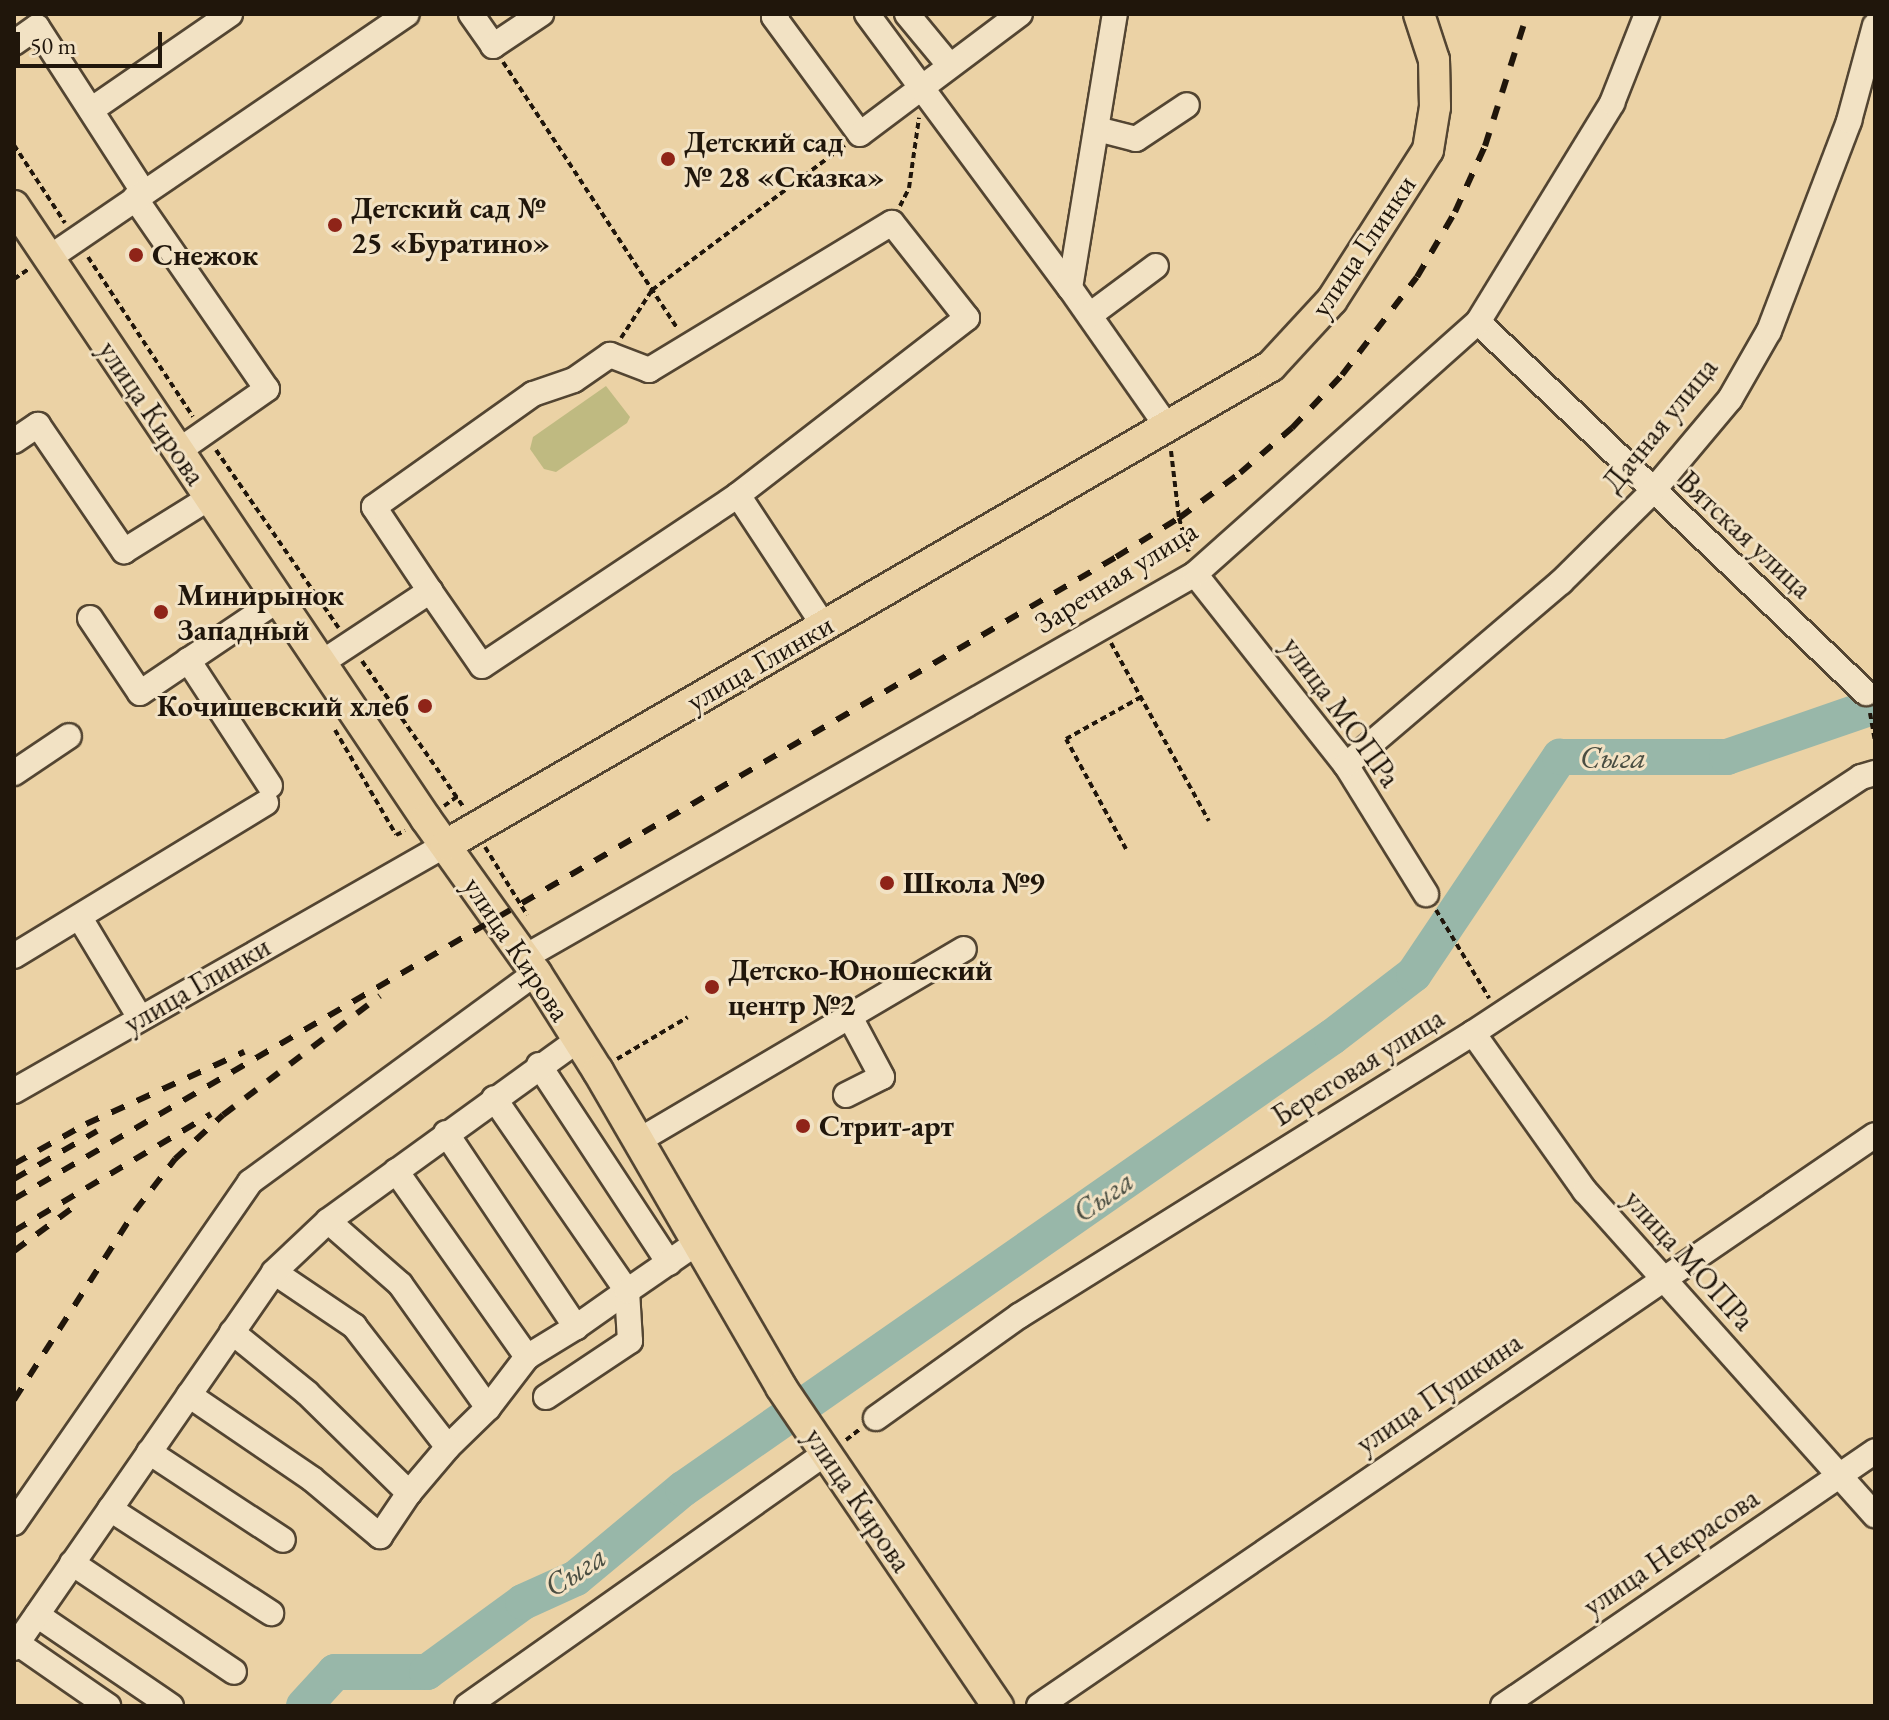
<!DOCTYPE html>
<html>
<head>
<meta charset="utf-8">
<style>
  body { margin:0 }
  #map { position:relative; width:1889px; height:1720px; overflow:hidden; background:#ebd2a5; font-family:"EB Garamond",serif }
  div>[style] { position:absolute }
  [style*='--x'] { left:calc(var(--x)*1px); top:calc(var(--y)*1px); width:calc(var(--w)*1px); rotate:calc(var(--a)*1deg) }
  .green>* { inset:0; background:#bfba81 }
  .river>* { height:36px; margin:-18px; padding:0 18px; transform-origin:18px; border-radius:18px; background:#98b7a9 }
  .path>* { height:4px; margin-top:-2px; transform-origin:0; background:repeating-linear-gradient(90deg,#20160b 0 6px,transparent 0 10px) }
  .roads { filter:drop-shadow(2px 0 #534532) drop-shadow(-2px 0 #534532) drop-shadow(0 2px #534532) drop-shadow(0 -2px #534532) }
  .minor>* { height:24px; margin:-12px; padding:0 12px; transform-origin:12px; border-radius:12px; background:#f2e2c4 }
  .major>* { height:30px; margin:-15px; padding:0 15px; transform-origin:15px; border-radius:15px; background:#ebd2a5 }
  .rail>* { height:6px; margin-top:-3px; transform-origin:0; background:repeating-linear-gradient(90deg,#20160b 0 14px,transparent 0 28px) }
  .dots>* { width:22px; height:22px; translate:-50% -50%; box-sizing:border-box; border:4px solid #f2e2c4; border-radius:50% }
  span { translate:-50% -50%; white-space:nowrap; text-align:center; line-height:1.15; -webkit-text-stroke:6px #f2e2c4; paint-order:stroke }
  .poi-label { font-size:30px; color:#20160b; font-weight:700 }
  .left { translate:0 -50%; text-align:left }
  .right { translate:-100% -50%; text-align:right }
  .street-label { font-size:30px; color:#20160b }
  .water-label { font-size:32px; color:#4a4e42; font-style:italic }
  .frame { position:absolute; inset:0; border:16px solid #20160b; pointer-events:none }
  .scale { position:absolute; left:16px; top:32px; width:146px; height:36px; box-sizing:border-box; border:4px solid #20160b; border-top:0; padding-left:10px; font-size:24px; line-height:28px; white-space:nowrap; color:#20160b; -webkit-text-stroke:6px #f2e2c4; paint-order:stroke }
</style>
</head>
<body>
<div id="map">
  <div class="green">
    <i style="clip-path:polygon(606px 386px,630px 417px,627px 423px,556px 472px,544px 469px,530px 449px,533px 437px)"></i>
  </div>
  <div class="river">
    <i style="--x:304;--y:1706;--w:46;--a:-47.6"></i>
    <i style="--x:335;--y:1672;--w:92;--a:0"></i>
    <i style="--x:427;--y:1672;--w:119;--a:-36.1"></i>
    <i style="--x:523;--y:1602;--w:58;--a:-24.4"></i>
    <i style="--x:576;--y:1578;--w:139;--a:-39.8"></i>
    <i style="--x:683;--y:1489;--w:791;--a:-34.86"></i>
    <i style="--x:1332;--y:1037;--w:103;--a:-37.5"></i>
    <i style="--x:1414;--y:974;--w:262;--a:-56.1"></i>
    <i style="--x:1560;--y:757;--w:167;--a:0"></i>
    <i style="--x:1727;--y:757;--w:157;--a:-19"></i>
  </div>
  <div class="path">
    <i style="--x:503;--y:62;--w:319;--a:56.8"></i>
    <i style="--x:14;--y:145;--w:93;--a:56.8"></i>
    <i style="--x:900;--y:206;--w:20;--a:-63"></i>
    <i style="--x:909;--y:188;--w:71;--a:-81.9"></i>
    <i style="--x:88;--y:257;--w:191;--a:56.7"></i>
    <i style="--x:14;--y:279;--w:18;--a:-34"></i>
    <i style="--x:621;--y:338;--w:57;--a:-57.1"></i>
    <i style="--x:652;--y:290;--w:241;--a:-36.9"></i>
    <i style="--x:216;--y:450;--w:216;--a:55.4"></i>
    <i style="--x:1171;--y:451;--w:67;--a:83.2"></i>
    <i style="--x:1179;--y:518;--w:35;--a:74"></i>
    <i style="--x:1111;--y:643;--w:203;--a:61.2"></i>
    <i style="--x:362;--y:661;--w:179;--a:55.2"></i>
    <i style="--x:1870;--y:713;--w:29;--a:80"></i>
    <i style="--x:335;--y:730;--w:121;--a:59.8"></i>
    <i style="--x:396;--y:835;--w:10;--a:-24"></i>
    <i style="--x:444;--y:806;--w:17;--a:-36"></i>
    <i style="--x:485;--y:847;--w:80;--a:58.3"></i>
    <i style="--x:1126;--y:849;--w:125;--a:-118.6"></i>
    <i style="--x:1066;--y:739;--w:86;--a:-29.2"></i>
    <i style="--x:1436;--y:910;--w:103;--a:58.9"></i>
    <i style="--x:617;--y:1059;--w:82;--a:-30.6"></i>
    <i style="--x:846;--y:1440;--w:18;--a:-38"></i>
  </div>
  <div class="roads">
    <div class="minor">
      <i style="--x:471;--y:14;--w:39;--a:55"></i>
      <i style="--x:493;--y:46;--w:58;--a:-33.7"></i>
      <i style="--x:777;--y:14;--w:4;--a:135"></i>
      <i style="--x:774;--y:17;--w:145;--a:53.7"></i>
      <i style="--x:860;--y:134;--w:200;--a:-36.9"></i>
      <i style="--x:867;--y:14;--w:341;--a:53.5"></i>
      <i style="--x:1070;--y:288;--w:171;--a:55"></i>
      <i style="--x:907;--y:14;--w:67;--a:50.4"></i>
      <i style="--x:14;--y:43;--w:28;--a:-35"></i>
      <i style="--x:37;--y:27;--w:197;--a:57.2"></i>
      <i style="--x:91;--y:110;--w:169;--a:-34.6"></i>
      <i style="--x:1097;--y:129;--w:40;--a:14.4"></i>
      <i style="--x:1136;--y:139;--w:61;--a:-33.7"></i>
      <i style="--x:135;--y:198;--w:232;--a:55.4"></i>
      <i style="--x:267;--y:389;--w:108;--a:145.1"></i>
      <i style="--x:49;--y:258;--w:433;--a:-34.3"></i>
      <i style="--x:1070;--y:288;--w:278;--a:-80.7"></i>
      <i style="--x:1090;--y:315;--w:82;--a:-36.6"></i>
      <i style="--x:1478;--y:322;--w:537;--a:43.72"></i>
      <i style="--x:14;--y:441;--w:29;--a:-34"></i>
      <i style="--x:38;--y:425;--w:153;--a:55.7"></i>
      <i style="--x:124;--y:551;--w:100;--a:-31.9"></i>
      <i style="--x:1195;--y:574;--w:243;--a:51.7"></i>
      <i style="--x:1346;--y:765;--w:152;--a:58.2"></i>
      <i style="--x:430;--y:591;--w:101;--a:-123.7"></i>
      <i style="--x:374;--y:507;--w:195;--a:-35.4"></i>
      <i style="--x:533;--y:394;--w:43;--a:-18.9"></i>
      <i style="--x:574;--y:380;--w:44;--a:-34.8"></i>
      <i style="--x:610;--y:355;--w:42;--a:21"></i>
      <i style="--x:649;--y:370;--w:284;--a:-31.2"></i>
      <i style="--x:892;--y:223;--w:121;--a:51.7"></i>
      <i style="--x:967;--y:318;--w:289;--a:142.3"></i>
      <i style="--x:90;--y:618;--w:90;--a:56.3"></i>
      <i style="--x:140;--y:693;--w:166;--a:-34"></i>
      <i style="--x:188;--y:660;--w:150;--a:56.9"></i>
      <i style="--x:321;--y:663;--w:131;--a:-33.4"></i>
      <i style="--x:430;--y:591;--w:91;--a:55.3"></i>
      <i style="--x:482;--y:666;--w:308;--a:-33.7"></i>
      <i style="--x:738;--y:495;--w:157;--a:56.7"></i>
      <i style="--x:1346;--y:765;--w:282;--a:-40.4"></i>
      <i style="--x:1561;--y:582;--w:128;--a:-44.7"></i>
      <i style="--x:1652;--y:492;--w:121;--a:-50"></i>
      <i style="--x:1730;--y:399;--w:78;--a:-60.2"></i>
      <i style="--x:1769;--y:331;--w:225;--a:-69.1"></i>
      <i style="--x:1849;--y:121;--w:99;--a:-74.8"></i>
      <i style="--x:14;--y:773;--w:66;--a:-33.9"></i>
      <i style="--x:80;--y:918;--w:117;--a:59"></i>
      <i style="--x:14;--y:956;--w:295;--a:-31.3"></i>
      <i style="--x:525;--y:957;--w:772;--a:-29.75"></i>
      <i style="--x:1195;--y:574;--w:379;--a:-41.7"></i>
      <i style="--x:1478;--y:322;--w:257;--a:-58.5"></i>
      <i style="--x:1612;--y:103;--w:96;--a:-68.5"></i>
      <i style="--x:1473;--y:1033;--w:194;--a:54.7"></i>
      <i style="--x:1585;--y:1191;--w:435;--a:48.2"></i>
      <i style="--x:539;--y:1065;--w:237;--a:56.7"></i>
      <i style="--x:14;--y:1091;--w:497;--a:-29.7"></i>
      <i style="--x:846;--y:1095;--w:40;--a:-26.6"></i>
      <i style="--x:882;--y:1077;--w:68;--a:-118.1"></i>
      <i style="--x:446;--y:1133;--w:234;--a:56.2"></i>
      <i style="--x:576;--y:1327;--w:62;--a:-35.2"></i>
      <i style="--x:627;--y:1291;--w:234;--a:-124.6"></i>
      <i style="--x:638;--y:1141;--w:378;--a:-30.5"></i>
      <i style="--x:396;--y:1171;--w:228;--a:54.8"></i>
      <i style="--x:527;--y:1357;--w:57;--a:-31.5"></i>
      <i style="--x:328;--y:1221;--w:96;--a:41.2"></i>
      <i style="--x:400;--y:1284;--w:152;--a:54.6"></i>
      <i style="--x:488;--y:1408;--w:64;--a:-52.6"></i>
      <i style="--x:274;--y:1272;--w:97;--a:34"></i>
      <i style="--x:354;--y:1326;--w:153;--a:52.2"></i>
      <i style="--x:448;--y:1447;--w:56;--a:-44.3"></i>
      <i style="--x:232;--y:1332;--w:97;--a:39.1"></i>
      <i style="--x:307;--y:1393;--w:143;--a:44.4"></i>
      <i style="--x:409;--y:1493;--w:60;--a:-49.7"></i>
      <i style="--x:189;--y:1395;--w:149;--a:34.3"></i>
      <i style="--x:312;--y:1479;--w:89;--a:40"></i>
      <i style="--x:380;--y:1536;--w:52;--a:-56"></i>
      <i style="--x:546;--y:1397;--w:101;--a:-33.7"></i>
      <i style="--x:630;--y:1341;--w:50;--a:-93.4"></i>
      <i style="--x:627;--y:1291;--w:86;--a:-34.6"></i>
      <i style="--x:876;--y:1418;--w:176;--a:-35.5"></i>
      <i style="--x:1019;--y:1316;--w:535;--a:-31.94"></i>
      <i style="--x:1473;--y:1033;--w:465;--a:-33.4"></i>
      <i style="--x:1861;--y:777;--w:15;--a:-16"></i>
      <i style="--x:149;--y:1452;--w:160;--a:33.3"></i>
      <i style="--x:110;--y:1509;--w:192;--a:32.9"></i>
      <i style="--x:14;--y:1523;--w:415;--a:-55.3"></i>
      <i style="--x:250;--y:1182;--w:354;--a:-36.2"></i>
      <i style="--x:72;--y:1563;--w:195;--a:33.9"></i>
      <i style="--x:37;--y:1615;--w:162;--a:34.2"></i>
      <i style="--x:17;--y:1643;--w:111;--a:34.7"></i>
      <i style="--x:14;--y:1648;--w:457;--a:-55.3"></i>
      <i style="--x:274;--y:1272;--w:74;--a:-43.4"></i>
      <i style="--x:328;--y:1221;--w:309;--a:-35.9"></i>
      <i style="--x:467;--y:1706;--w:439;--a:-35.2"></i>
      <i style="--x:1039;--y:1706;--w:1012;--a:-34.33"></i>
      <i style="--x:1503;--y:1706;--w:451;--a:-34.4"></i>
    </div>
    <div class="major">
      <i style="--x:14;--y:206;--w:739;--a:56.09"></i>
      <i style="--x:426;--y:819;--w:189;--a:54.5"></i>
      <i style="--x:536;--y:973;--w:116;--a:57.7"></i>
      <i style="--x:598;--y:1071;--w:365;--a:59.9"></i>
      <i style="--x:781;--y:1387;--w:386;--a:55.8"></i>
      <i style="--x:446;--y:845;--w:954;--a:-30.14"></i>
      <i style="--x:1271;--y:366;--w:90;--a:-47.3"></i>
      <i style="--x:1332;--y:300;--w:178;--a:-57.4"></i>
      <i style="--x:1428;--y:150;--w:44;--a:-80.8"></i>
      <i style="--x:1435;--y:107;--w:47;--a:-91.2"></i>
      <i style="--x:1434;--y:60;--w:48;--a:-108.1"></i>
    </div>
  </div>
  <div class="rail">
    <i style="--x:14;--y:1164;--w:82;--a:-29.1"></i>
    <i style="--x:86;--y:1124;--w:174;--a:-24.5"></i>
    <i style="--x:14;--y:1179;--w:96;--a:-30"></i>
    <i style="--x:14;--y:1199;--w:1275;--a:-30.22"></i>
    <i style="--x:1116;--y:557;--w:74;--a:-31.8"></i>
    <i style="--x:1179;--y:518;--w:76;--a:-36.4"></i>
    <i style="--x:1240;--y:473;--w:69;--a:-40.9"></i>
    <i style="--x:1292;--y:428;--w:73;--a:-46.7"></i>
    <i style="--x:1342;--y:375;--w:123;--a:-52.6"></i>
    <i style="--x:1417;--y:277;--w:75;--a:-59.7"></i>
    <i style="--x:1455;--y:212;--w:72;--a:-65.6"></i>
    <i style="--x:1485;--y:146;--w:139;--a:-72.3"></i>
    <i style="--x:14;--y:1231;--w:229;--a:-30.7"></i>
    <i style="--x:14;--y:1251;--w:71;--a:-36.4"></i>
    <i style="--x:14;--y:1400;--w:224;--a:-57.4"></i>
    <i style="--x:135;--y:1211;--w:66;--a:-52.4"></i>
    <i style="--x:175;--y:1159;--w:65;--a:-42.5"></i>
    <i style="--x:223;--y:1115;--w:197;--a:-37.2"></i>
  </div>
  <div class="dots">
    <i style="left:668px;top:159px;background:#8f2418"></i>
    <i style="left:335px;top:225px;background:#8f2418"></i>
    <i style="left:136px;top:255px;background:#8f2418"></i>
    <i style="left:161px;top:612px;background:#8f2418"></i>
    <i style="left:425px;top:706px;background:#8f2418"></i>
    <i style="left:887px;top:883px;background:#8f2418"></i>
    <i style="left:712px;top:987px;background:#8f2418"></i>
    <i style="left:803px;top:1126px;background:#8f2418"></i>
  </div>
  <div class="poi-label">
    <span class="left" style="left:684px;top:159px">Детский сад<br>№ 28 «Сказка»</span>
    <span class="left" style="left:351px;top:225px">Детский сад №<br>25 «Буратино»</span>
    <span class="left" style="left:152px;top:255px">Снежок</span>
    <span class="left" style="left:177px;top:612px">Минирынок<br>Западный</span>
    <span class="right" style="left:409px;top:706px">Кочишевский хлеб</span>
    <span class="left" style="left:903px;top:883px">Школа №9</span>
    <span class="left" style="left:728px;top:987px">Детско-Юношеский<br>центр №2</span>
    <span class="left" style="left:819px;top:1126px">Стрит-арт</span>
  </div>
  <div class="street-label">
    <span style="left:1363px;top:246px;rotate:-56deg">улица Глинки</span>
    <span style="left:152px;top:413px;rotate:56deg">улица Кирова</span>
    <span style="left:1660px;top:425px;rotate:-51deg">Дачная улица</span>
    <span style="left:1745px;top:535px;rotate:43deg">Вятская улица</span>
    <span style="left:1116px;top:577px;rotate:-32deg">Заречная улица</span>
    <span style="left:760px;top:663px;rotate:-30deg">улица Глинки</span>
    <span style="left:1341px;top:712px;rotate:54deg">улица МОПРа</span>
    <span style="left:517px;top:949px;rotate:56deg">улица Кирова</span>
    <span style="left:197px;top:985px;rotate:-30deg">улица Глинки</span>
    <span style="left:1358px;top:1067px;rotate:-32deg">Береговая улица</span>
    <span style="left:1689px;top:1260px;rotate:48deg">улица МОПРа</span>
    <span style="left:1439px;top:1393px;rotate:-34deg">улица Пушкина</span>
    <span style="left:858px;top:1500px;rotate:56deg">улица Кирова</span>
    <span style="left:1671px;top:1552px;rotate:-34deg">улица Некрасова</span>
  </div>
  <div class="water-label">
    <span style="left:1613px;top:757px">Сыга</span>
    <span style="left:1103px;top:1196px;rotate:-35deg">Сыга</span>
    <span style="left:575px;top:1571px;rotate:-33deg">Сыга</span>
  </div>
  <div class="frame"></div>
  <div class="scale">50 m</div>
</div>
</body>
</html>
